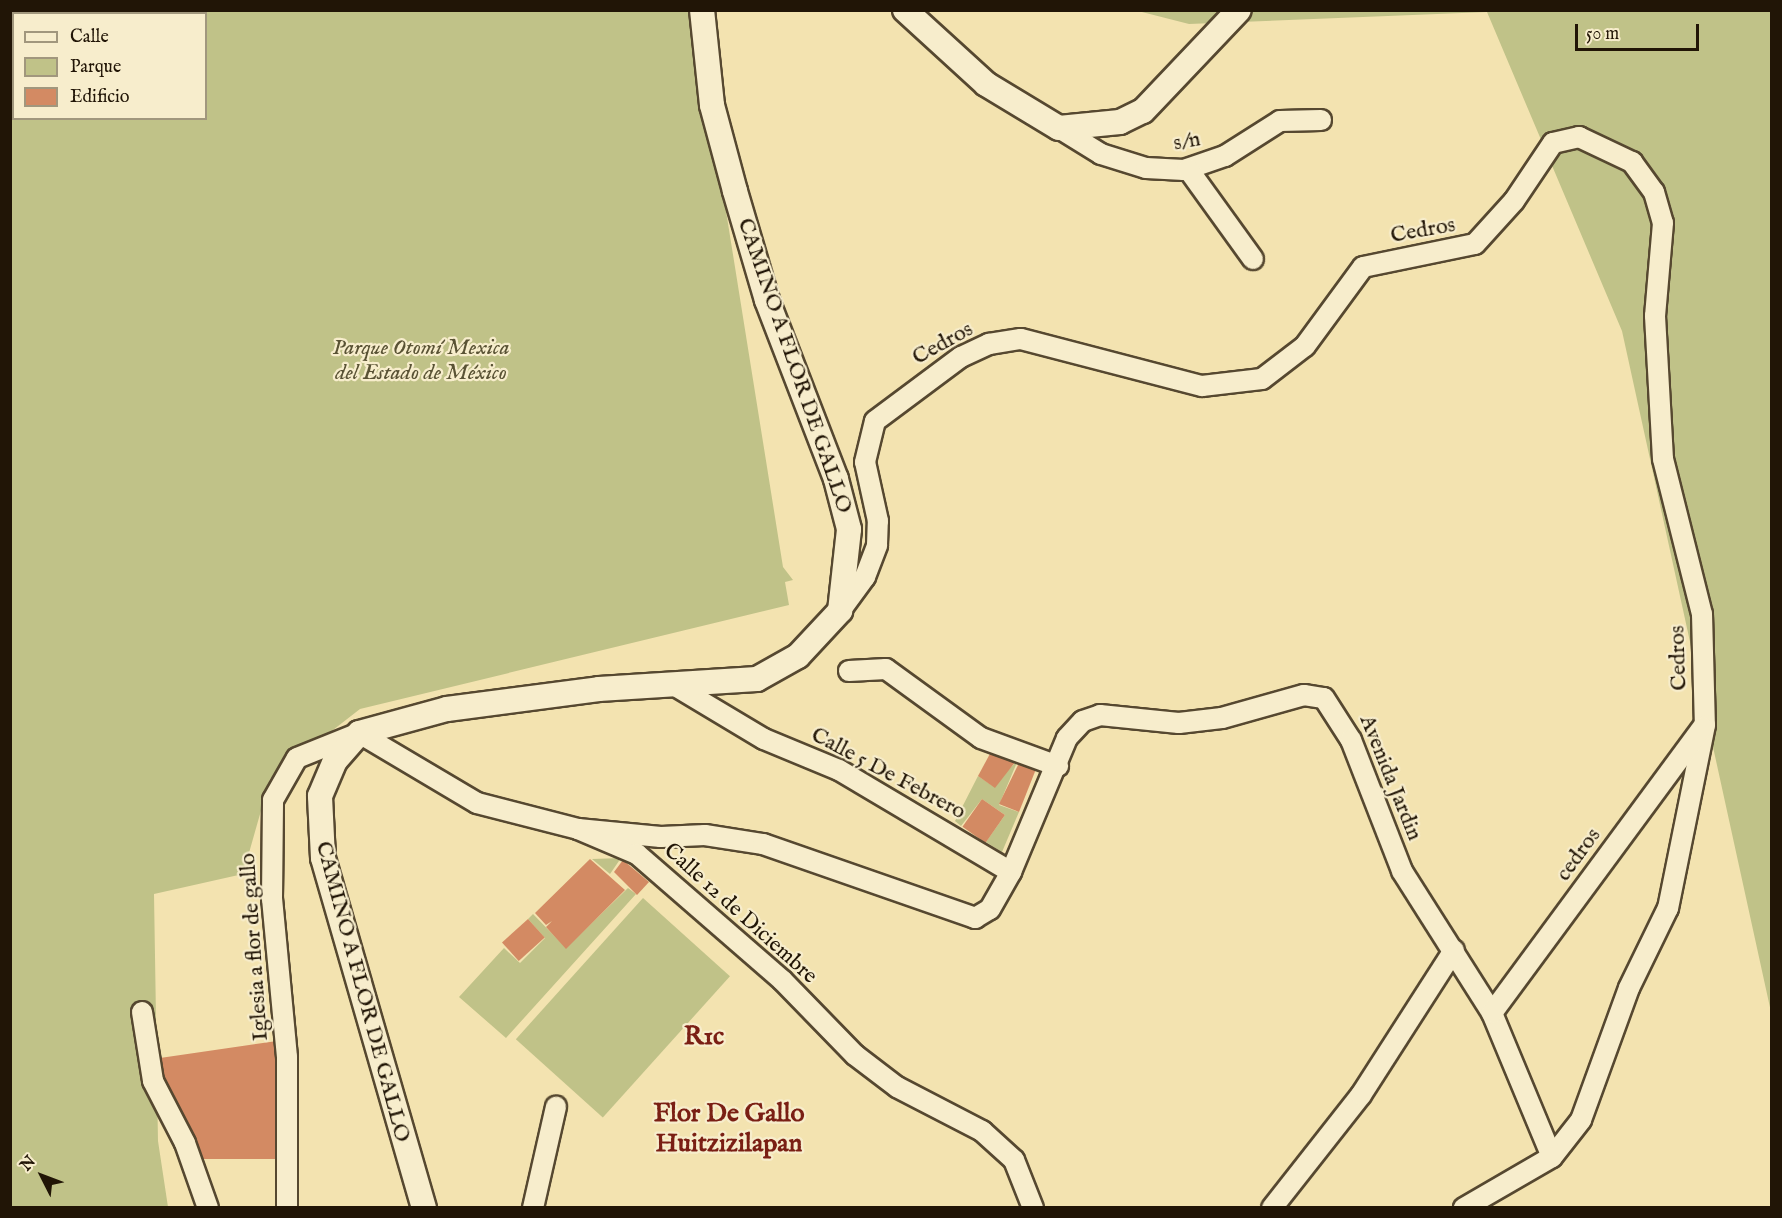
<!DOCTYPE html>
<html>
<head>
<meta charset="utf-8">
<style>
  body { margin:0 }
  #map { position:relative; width:1782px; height:1218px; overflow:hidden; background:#f3e3b0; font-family:"IM FELL English",serif }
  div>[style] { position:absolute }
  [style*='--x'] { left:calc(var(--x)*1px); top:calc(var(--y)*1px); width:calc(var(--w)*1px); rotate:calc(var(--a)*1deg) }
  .green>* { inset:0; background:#c0c288; transform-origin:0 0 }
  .building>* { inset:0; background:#d38a63; transform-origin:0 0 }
  .roads { filter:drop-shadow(2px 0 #564830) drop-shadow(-2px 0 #564830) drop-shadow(0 2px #564830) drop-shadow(0 -2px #564830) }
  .minor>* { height:20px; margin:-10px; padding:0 10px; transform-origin:10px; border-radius:10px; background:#f7edcc }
  .tertiary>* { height:24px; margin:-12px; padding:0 12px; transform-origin:12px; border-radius:12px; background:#f7edcc }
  span { translate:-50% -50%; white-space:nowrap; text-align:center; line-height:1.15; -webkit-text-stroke:4.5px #f7edcc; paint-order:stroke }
  .street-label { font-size:22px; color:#211506 }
  .park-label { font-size:22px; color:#595234; font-style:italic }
  .quarter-label { font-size:26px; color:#7a1f14; font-weight:700 }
  .frame { position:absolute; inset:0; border:12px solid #211506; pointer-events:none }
  .legend { position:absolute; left:12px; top:12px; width:195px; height:108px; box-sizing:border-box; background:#f7edcc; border:2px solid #a1977d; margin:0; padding:8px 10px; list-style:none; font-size:18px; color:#211506 }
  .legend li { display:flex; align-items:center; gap:12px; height:30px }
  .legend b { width:30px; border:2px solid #a1977d }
  .north { position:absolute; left:12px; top:1146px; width:60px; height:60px; -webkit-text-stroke:4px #f7edcc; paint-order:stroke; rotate:312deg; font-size:16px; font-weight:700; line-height:24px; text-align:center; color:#211506 }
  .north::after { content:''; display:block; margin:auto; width:21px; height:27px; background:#211506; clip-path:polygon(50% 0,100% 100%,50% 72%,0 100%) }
  .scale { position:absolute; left:1575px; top:24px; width:124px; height:27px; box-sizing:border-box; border:3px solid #211506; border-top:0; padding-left:8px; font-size:18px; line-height:21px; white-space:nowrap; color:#211506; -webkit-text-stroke:4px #f7edcc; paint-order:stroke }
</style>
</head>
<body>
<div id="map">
  <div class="green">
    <i style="clip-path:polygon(evenodd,10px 11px,694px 11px,783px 567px,793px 580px,785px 582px,789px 605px,360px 709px,270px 779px,243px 874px,154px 894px,158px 1141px,168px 1207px,11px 1207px,10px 11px,14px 14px,206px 14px,206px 118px,14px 118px,14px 14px)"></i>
    <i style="clip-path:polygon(1138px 11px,1771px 11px,1771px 1012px,1622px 331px,1487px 12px,1189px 24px)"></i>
    <i style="clip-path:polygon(1018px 760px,999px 805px,1019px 812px,1002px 852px,986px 842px,1005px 815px,982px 799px,961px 826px,955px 821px,978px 776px,993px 786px)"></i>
    <i style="clip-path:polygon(621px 858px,610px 874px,592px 859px)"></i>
    <i style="clip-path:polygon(628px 888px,636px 894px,506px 1038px,459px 997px,504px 948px,520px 963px,545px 938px,528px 919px,533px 914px,566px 948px)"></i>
    <i style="left:643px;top:898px;width:117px;height:190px;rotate:42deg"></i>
  </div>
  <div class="building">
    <i style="clip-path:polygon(992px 750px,1016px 761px,995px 788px,978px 776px)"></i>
    <i style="clip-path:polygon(1020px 761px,1038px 764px,1019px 812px,999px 804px)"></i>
    <i style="left:982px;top:799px;width:28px;height:34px;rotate:35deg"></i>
    <i style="clip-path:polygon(590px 859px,625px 890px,566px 949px,546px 927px,552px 921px,546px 925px,535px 913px)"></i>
    <i style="clip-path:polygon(623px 860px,649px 882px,637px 895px,614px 872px)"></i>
    <i style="left:528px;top:919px;width:25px;height:35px;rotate:48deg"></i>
    <i style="clip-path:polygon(284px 1040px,285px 1159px,198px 1159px,182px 1112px,154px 1067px,160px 1058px)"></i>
  </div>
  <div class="roads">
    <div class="minor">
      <i style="--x:1059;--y:128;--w:49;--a:31.8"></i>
      <i style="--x:1101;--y:154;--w:47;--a:17.3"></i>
      <i style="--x:1146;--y:168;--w:38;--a:3"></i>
      <i style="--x:1184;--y:170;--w:43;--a:-18.9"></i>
      <i style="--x:1225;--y:156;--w:65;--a:-32.5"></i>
      <i style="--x:1280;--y:121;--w:41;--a:-1.4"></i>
      <i style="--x:1188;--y:169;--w:111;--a:54.2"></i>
      <i style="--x:840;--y:611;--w:42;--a:-53.7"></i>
      <i style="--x:865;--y:577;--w:34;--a:-69"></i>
      <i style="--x:877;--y:545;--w:24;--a:-88"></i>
      <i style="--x:878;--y:521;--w:60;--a:-102.4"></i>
      <i style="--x:865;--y:462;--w:42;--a:-76.3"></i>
      <i style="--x:875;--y:421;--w:107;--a:-36.7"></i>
      <i style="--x:961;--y:357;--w:31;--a:-25"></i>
      <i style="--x:989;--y:344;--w:32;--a:-9"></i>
      <i style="--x:1021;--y:339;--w:187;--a:14.6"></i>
      <i style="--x:1202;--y:386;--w:60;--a:-6.7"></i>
      <i style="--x:1262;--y:379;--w:54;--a:-37.5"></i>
      <i style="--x:1305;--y:346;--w:98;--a:-53.7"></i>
      <i style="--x:1363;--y:267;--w:114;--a:-11.6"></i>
      <i style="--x:1475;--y:244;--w:58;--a:-47.8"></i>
      <i style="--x:1514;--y:201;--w:70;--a:-56.1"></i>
      <i style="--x:1553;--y:143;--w:27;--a:-13"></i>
      <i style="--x:1579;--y:137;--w:59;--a:25.3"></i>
      <i style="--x:1632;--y:162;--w:37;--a:54"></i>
      <i style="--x:1654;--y:192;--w:32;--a:74"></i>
      <i style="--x:1663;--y:223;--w:93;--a:94.9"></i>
      <i style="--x:1655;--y:316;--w:143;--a:86.8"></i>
      <i style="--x:1663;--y:459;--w:160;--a:75.9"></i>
      <i style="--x:1702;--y:614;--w:111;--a:88.5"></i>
      <i style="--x:1705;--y:725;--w:187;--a:101.4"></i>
      <i style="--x:1668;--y:908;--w:89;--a:116"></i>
      <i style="--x:1629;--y:988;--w:140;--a:110"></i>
      <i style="--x:1581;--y:1120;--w:47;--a:128.1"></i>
      <i style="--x:849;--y:671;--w:37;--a:-3"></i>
      <i style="--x:886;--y:669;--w:117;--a:36"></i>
      <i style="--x:981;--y:738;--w:82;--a:20"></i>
      <i style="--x:677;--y:687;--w:101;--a:30.9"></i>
      <i style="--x:764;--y:739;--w:81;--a:22.5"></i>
      <i style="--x:839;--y:770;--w:200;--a:30.7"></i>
      <i style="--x:578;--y:829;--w:83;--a:5.5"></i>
      <i style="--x:661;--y:837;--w:44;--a:-2.6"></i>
      <i style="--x:705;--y:835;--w:59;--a:8.8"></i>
      <i style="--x:763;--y:844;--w:225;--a:19.2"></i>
      <i style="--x:975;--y:918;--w:17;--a:-31"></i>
      <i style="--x:990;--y:909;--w:43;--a:-60.4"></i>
      <i style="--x:1011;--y:872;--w:145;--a:-67.3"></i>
      <i style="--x:1067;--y:738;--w:23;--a:-47"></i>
      <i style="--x:1083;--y:721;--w:18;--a:-19"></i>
      <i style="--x:1100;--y:715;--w:79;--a:5.8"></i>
      <i style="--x:1179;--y:723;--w:43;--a:-6.6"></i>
      <i style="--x:1222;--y:718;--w:85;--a:-15.7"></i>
      <i style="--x:1304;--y:695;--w:20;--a:9"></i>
      <i style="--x:1324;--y:698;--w:50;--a:57.3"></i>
      <i style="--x:1351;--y:740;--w:141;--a:68.7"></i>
      <i style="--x:1402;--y:871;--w:168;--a:57.6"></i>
      <i style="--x:1492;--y:1013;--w:156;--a:67.4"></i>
      <i style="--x:1552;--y:1157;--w:102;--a:149.9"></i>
      <i style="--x:142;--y:1012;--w:70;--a:80.9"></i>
      <i style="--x:153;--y:1081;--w:70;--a:62.7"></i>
      <i style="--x:185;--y:1143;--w:69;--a:70.5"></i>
      <i style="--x:1492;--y:1013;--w:355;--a:-53.6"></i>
      <i style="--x:287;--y:1208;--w:151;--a:-90"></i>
      <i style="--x:287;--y:1057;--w:159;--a:-95.4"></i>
      <i style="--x:272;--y:899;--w:99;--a:-89.4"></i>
      <i style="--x:273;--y:800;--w:48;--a:-60.3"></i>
      <i style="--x:297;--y:758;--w:67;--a:-22"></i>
      <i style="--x:359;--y:733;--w:137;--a:30.7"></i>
      <i style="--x:477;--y:803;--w:104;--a:14.4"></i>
      <i style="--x:578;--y:829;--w:64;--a:23"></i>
      <i style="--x:637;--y:854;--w:192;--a:41"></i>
      <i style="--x:782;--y:980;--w:105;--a:45.8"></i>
      <i style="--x:855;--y:1055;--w:53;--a:37.3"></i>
      <i style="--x:897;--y:1087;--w:96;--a:27.4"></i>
      <i style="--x:982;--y:1131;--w:43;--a:42.2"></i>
      <i style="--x:1014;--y:1160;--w:52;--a:68.4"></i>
      <i style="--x:533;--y:1208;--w:104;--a:-77.2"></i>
      <i style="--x:1272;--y:1208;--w:144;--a:-51.8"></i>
      <i style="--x:1361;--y:1095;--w:172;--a:-57.3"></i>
    </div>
    <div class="tertiary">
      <i style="--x:905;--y:10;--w:110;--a:42.4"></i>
      <i style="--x:986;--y:84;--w:85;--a:31.1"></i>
      <i style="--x:1059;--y:128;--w:61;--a:-5.6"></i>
      <i style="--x:1120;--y:122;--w:25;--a:-26"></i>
      <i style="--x:1143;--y:111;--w:139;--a:-46.5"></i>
      <i style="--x:424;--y:1208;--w:364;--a:-106.1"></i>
      <i style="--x:323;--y:858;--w:62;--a:-92.8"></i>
      <i style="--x:320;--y:796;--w:38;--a:-67"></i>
      <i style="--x:335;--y:761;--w:37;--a:-49"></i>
      <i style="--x:359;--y:733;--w:91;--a:-15.3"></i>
      <i style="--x:447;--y:709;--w:153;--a:-7.5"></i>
      <i style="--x:599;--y:689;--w:158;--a:-3.6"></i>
      <i style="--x:757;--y:679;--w:47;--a:-29.3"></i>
      <i style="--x:798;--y:656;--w:62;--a:-47"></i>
      <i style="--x:840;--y:611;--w:82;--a:-83.7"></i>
      <i style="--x:849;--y:529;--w:52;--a:-104.6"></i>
      <i style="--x:836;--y:479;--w:192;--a:-111.1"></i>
      <i style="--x:767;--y:300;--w:114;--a:-106.4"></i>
      <i style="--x:735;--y:191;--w:89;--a:-105"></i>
      <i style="--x:712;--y:105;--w:96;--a:-96"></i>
    </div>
  </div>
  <div class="street-label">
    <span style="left:1187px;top:142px;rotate:-10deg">s/n</span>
    <span style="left:1423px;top:231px;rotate:-10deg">Cedros</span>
    <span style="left:943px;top:344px;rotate:-29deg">Cedros</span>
    <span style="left:794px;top:366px;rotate:71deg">CAMINO A FLOR DE GALLO</span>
    <span style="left:1679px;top:658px;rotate:-92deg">Cedros</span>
    <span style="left:888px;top:774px;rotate:28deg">Calle 5 De Febrero</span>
    <span style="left:1390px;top:778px;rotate:68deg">Avenida Jardin</span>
    <span style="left:1579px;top:855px;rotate:-54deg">cedros</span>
    <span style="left:740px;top:914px;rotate:42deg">Calle 12 de Diciembre</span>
    <span style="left:255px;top:947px;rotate:-94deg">Iglesia a flor de gallo</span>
    <span style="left:362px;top:992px;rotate:75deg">CAMINO A FLOR DE GALLO</span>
  </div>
  <div class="park-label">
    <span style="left:421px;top:361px">Parque Otomí Mexica<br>del Estado de México</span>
  </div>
  <div class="quarter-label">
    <span style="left:704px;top:1037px">R1c</span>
    <span style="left:729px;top:1129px">Flor De Gallo<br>Huitzizilapan</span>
  </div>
  <div class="frame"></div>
  <ul class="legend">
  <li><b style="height:8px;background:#f7edcc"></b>Calle</li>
  <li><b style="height:16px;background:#c0c288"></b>Parque</li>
  <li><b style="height:16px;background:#d38a63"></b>Edificio</li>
  </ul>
  <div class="north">N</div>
  <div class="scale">50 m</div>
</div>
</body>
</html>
